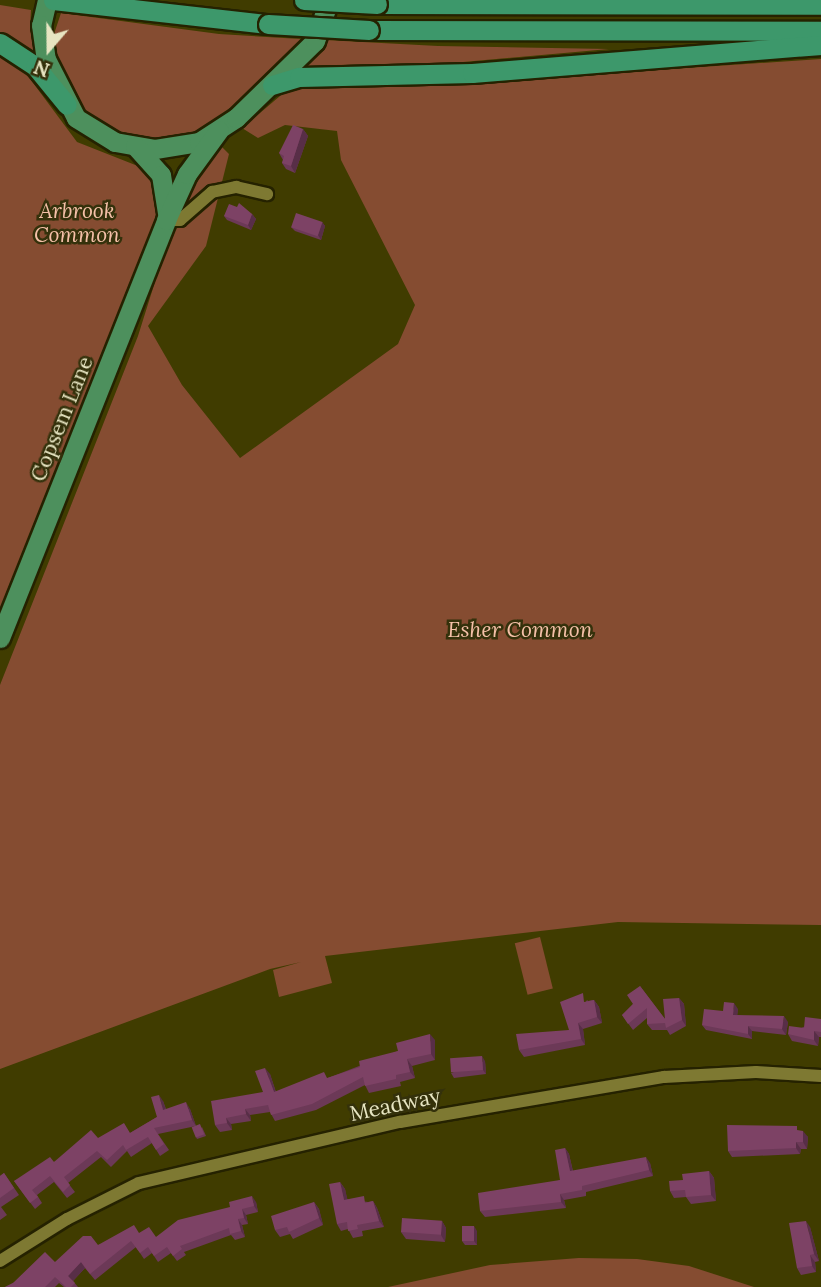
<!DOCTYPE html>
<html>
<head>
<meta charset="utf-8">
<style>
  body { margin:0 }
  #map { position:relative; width:821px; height:1287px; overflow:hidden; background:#403c00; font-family:Lora,serif }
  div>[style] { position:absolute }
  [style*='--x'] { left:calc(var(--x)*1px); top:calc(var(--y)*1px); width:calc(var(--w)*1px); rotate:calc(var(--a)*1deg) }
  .green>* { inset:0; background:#854c31; transform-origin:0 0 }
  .roads { filter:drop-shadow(2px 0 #252200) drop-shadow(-2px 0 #252200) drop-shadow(0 2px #252200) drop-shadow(0 -2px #252200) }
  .minor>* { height:12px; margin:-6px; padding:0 6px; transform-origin:6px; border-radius:6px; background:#7e7932 }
  .primary>* { height:19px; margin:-9.5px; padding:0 9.5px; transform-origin:9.5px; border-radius:9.5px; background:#4d905d }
  .trunk>* { height:19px; margin:-9.5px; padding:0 9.5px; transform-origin:9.5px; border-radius:9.5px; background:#3d986b }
  .bridges { filter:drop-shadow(2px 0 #252200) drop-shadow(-2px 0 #252200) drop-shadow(0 2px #252200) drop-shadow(0 -2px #252200) }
  .trunk-bridge>* { height:19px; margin:-9.5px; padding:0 9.5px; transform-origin:9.5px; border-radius:9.5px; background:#3d986b }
  .wall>* { inset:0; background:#6c3957 }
  .shaded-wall>* { inset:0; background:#582e47 }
  .building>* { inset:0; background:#7d4265; transform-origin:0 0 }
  span { translate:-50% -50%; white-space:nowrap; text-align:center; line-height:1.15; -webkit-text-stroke:5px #34310b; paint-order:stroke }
  .park-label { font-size:21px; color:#f5c0a8; font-style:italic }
  .street-label { font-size:21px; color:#e7e5c2 }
  .north { position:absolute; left:14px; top:14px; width:70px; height:70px; -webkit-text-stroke:5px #34310b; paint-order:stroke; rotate:200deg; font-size:19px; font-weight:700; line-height:28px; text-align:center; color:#e7e5c2 }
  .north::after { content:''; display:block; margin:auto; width:24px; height:32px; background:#e7e5c2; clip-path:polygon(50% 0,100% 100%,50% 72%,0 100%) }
</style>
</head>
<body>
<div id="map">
  <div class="green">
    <i style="clip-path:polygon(0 5px,31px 10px,30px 30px,41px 62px,0 36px)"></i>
    <i style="clip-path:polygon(61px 13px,219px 34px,301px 39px,297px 51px,204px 133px,176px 143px,108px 131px,73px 104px,50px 46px)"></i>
    <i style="clip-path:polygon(325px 40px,438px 46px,609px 49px,441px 64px,334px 65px,294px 70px)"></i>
    <i style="clip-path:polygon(0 54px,22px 68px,77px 142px,148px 170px,163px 206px,0 627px)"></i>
    <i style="clip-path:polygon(821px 59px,821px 925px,618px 922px,325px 956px,332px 983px,279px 997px,273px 970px,301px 962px,270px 969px,0 1069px,0 685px,138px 336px,175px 218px,218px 143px,229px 154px,206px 246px,148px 326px,182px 385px,240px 458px,398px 344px,415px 305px,341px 160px,337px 131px,285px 125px,258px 138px,242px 128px,293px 85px,480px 82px)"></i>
    <i style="left:540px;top:937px;width:53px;height:26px;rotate:76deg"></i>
    <i style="clip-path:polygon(579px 1258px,637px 1259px,689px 1266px,754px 1287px,388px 1287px,490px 1265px)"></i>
  </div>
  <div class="roads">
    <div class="minor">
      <i style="--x:166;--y:220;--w:14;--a:0"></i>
      <i style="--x:180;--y:220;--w:43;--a:-41.2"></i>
      <i style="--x:212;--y:192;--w:25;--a:-12"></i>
      <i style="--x:236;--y:187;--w:32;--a:13"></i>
      <i style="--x:0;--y:1261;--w:79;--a:-32.1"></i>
      <i style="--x:67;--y:1219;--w:80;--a:-26.6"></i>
      <i style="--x:139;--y:1183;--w:268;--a:-13.2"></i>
      <i style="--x:400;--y:1122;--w:268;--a:-9.7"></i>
      <i style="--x:664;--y:1077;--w:92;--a:-3.1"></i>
      <i style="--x:756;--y:1072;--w:65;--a:3.5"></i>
    </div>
    <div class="primary">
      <i style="--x:47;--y:0;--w:26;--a:103"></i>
      <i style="--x:41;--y:25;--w:34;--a:82"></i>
      <i style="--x:46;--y:59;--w:66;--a:63"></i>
      <i style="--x:76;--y:118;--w:46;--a:31.6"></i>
      <i style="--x:115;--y:142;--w:41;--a:9.9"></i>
      <i style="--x:155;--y:149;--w:45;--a:-9"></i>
      <i style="--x:199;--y:142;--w:44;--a:-33"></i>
      <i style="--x:236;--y:118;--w:110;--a:-44.3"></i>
      <i style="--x:315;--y:41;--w:43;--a:-71.1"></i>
      <i style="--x:135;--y:146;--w:39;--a:48"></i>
      <i style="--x:161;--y:175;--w:38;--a:81"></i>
      <i style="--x:0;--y:638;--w:450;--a:-68.3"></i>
      <i style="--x:166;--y:220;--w:51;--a:-65.5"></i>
      <i style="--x:187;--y:174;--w:54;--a:-54"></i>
    </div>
    <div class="trunk">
      <i style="--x:53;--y:0;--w:216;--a:6.4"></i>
      <i style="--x:377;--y:4;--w:444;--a:0.1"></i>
      <i style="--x:369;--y:30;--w:452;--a:0.1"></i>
      <i style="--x:0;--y:43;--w:42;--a:33.3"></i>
      <i style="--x:35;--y:66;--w:50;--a:50.6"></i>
      <i style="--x:272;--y:85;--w:28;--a:-17"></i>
      <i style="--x:299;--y:77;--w:173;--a:-1.3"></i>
      <i style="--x:472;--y:73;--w:350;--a:-4.6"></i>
    </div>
  </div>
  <div class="bridges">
    <div class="trunk-bridge">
      <i style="--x:304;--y:0;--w:73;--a:3.1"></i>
      <i style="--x:268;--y:24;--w:101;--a:3.4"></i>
    </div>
  </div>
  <div class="wall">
    <i style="clip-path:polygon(303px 129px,308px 136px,295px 173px,286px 169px,282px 163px,283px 160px,279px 153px)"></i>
    <i style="clip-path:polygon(237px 207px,252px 214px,256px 219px,251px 230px,227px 220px,224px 216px)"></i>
    <i style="clip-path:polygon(322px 222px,325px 226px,321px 240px,295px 231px,291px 227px)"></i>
    <i style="clip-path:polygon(640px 986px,665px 1019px,679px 998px,684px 1004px,686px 1026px,670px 1035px,667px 1030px,652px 1030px,647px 1024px,647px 1018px,633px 1030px,622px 1015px,633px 1004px)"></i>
    <i style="clip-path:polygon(587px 1000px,588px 1001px,594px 1000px,599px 1007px,602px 1023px,583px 1029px,585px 1045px,524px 1057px,519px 1050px,569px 1030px)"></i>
    <i style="clip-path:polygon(738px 1009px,737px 1015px,788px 1022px,786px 1035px,752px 1031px,752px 1039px,706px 1030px,702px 1025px,723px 1011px)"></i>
    <i style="clip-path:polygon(821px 1019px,821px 1037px,819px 1037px,818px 1046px,792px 1041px,788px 1034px)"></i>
    <i style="clip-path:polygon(435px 1040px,435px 1060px,412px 1066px,415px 1078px,400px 1082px,401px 1086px,369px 1093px,365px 1085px,316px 1110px,275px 1121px,270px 1112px,250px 1115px,251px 1121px,231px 1124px,232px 1130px,220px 1132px,215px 1125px,263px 1092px,270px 1074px,276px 1092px,328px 1078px,398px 1051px)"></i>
    <i style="clip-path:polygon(485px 1061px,486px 1074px,454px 1078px,451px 1073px)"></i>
    <i style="clip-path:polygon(163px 1101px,166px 1109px,190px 1109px,196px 1126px,158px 1134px,169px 1150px,160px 1156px,152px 1143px,131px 1157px,127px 1151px,111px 1167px,101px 1157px,68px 1183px,75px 1192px,67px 1198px,54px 1182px,37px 1195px,42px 1203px,35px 1209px,14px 1181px,54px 1162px,98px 1138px,130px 1133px,157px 1117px)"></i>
    <i style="clip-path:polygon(202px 1127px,206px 1136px,197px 1139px,196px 1137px)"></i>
    <i style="clip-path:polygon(800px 1131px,808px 1137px,807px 1149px,801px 1149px,800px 1154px,732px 1157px,728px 1151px)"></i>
    <i style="clip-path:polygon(565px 1148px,569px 1154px,573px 1171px,650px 1163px,653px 1176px,586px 1192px,586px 1196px,564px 1200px,566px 1208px,485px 1217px,480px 1211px,560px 1180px)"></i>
    <i style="clip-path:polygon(709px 1171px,714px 1178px,716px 1201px,691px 1204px,686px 1197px,674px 1198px,670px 1191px,683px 1180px)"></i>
    <i style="clip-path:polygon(4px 1173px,19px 1195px,1px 1207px,7px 1215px,0 1220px,0 1176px)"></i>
    <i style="clip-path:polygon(340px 1182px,345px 1189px,347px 1199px,368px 1202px,373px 1201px,377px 1208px,384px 1227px,362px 1231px,363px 1236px,353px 1238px,348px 1229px,341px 1231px,337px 1224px)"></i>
    <i style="clip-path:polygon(256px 1202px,258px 1212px,246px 1215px,248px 1224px,242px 1225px,245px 1237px,235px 1240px,231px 1235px,184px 1252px,186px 1255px,177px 1261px,171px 1253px,158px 1262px,152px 1253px,144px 1259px,136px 1247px,95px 1280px,85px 1268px,73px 1281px,78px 1287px,64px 1287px,59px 1283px,55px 1287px,5px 1287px,55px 1262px,98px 1245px,139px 1233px,156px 1237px)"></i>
    <i style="clip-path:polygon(314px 1202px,319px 1209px,323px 1225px,293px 1239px,290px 1234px,280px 1237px,275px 1230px)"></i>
    <i style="clip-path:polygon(442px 1221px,446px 1228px,445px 1242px,406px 1239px,401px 1232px)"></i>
    <i style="clip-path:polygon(810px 1227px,819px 1261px,815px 1262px,816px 1272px,801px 1275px,797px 1268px)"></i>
    <i style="clip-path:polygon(477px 1231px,477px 1245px,465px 1245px,462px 1241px)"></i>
  </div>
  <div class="shaded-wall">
    <i style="clip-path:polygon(303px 129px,308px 136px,295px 173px,291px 166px)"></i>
    <i style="clip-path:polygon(252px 214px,256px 219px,251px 230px,248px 225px)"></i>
    <i style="clip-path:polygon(322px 222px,325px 226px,321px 240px,318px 235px)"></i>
    <i style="clip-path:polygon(679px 998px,684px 1004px,686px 1026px,682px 1020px)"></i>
    <i style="clip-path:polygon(594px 1000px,599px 1007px,602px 1023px,597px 1017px)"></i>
    <i style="clip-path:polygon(734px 1003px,738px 1009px,737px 1020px,733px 1015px)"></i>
    <i style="clip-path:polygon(784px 1016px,788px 1022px,786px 1035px,782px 1029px)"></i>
    <i style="clip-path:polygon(578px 1023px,583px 1029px,585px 1045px,581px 1039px)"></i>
    <i style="clip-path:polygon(748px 1026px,752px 1031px,752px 1039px,748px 1034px)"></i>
    <i style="clip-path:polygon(814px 1031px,819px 1037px,818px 1046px,814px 1040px)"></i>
    <i style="clip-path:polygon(430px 1034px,435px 1040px,435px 1060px,431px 1054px)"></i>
    <i style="clip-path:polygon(482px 1056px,485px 1061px,486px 1074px,483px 1070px)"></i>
    <i style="clip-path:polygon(407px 1059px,412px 1066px,415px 1078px,410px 1072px)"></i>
    <i style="clip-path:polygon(265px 1068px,270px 1074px,278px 1099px,274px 1092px)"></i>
    <i style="clip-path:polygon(159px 1095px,163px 1101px,168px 1116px,163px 1110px)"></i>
    <i style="clip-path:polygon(186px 1102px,190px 1109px,196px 1126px,192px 1120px)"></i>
    <i style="clip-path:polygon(245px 1109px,250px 1115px,251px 1121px,246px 1114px)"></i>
    <i style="clip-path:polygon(226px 1118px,231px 1124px,232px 1130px,227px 1123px)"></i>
    <i style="clip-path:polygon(803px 1131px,808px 1137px,807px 1149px,803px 1142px)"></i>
    <i style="clip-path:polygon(796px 1142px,801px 1149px,800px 1154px,796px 1148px)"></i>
    <i style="clip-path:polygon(565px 1148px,569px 1154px,574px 1177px,570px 1171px)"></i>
    <i style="clip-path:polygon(646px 1157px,650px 1163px,653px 1176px,649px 1170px)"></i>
    <i style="clip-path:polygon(709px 1171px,714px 1178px,716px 1201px,711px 1195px)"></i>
    <i style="clip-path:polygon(340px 1182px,345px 1189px,349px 1206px,344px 1200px)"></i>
    <i style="clip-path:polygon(560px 1194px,564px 1200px,566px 1208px,561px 1202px)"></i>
    <i style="clip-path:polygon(252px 1196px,256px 1202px,258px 1212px,254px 1206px)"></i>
    <i style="clip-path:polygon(373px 1201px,377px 1208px,384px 1227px,379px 1221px)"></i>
    <i style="clip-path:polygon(314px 1202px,319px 1209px,323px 1225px,319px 1218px)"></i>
    <i style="clip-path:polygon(242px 1209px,246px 1215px,248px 1224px,244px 1218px)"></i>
    <i style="clip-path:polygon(238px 1219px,242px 1225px,245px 1237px,241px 1231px)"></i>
    <i style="clip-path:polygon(442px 1221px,446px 1228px,445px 1242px,441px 1235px)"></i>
    <i style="clip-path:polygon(806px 1221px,810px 1227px,819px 1261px,814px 1254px)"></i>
    <i style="clip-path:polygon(474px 1226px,477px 1231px,477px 1245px,474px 1241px)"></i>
    <i style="clip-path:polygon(810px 1255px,815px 1262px,816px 1272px,812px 1266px)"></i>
    <i style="clip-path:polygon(81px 1262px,85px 1268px,72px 1282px,68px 1276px)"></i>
  </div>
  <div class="building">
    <i style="clip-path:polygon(293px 125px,303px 129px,291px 166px,282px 163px,284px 156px,279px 153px)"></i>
    <i style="clip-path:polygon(239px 203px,252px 214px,248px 225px,224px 216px,229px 204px,237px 207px)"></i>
    <i style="left:296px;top:213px;width:28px;height:15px;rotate:19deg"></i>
    <i style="clip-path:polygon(640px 986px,665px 1019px,663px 999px,679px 998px,682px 1020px,666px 1028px,665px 1023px,647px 1024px,647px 1008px,628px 1024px,622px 1015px,633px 1004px,627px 995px)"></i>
    <i style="clip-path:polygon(583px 993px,584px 1002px,594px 1000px,597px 1017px,578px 1023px,581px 1039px,519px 1050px,516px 1034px,569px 1030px,560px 1002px)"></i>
    <i style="clip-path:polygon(724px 1002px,734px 1003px,733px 1015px,784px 1016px,782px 1029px,748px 1026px,748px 1034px,702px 1025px,704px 1009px,723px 1011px)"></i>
    <i style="clip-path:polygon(805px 1017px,821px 1019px,821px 1032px,814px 1031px,814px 1040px,788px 1034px,789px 1026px,804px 1028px)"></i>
    <i style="clip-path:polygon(430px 1034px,431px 1054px,407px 1059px,410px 1072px,396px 1075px,396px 1079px,365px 1086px,363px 1077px,312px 1104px,271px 1115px,268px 1105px,245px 1109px,246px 1114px,226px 1118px,227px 1123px,215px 1125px,211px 1101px,263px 1092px,255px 1071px,265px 1068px,274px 1092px,324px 1072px,327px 1078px,360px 1067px,359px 1061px,398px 1051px,396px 1043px)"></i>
    <i style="left:482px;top:1056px;width:14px;height:32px;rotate:86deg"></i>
    <i style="clip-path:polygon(159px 1095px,163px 1110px,186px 1102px,192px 1120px,154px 1128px,164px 1144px,156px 1150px,148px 1137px,126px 1150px,123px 1145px,107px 1160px,97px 1151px,64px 1177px,70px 1185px,63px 1192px,50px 1176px,32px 1190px,38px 1197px,30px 1203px,14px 1181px,50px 1157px,54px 1162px,91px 1130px,98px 1138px,124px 1123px,130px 1133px,157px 1117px,151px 1097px)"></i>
    <i style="left:200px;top:1124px;width:11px;height:9px;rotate:68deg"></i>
    <i style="clip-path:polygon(727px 1125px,797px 1126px,797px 1130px,803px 1131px,803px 1142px,796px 1142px,796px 1148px,728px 1151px)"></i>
    <i style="clip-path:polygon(565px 1148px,570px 1171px,646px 1157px,649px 1170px,582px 1186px,582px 1190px,560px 1194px,561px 1202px,480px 1211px,478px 1193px,560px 1180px,555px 1150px)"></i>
    <i style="clip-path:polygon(709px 1171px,711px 1195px,686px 1197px,685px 1190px,670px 1191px,669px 1181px,683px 1180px,682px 1174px)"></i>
    <i style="clip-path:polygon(4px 1173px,14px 1188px,0 1198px,0 1176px)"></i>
    <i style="clip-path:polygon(340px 1182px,344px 1200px,364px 1196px,365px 1203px,373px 1201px,379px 1221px,357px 1225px,358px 1229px,348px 1231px,347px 1222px,337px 1224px,329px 1184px)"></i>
    <i style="clip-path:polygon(252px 1196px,254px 1206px,242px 1209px,244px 1218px,238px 1219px,241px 1231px,230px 1234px,229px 1228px,180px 1246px,182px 1249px,173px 1256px,167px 1247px,154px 1256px,148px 1247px,140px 1253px,131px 1241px,90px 1274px,81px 1262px,68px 1276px,75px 1283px,71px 1287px,66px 1287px,55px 1277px,45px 1287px,5px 1287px,13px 1283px,45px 1252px,55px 1262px,83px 1236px,91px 1236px,98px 1245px,134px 1225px,139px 1233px,149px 1227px,156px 1237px,178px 1220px,230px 1207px,229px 1202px)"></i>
    <i style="clip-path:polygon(314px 1202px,319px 1218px,289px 1232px,287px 1227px,275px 1230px,271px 1216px)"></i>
    <i style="left:402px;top:1218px;width:40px;height:14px;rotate:4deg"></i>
    <i style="clip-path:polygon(806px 1221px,814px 1254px,810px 1255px,812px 1266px,797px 1268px,789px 1223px)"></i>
    <i style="left:474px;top:1226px;width:15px;height:12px;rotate:90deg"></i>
  </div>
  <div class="park-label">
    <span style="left:77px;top:223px">Arbrook<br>Common</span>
    <span style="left:520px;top:630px">Esher Common</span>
  </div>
  <div class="street-label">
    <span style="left:62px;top:419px;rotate:-68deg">Copsem Lane</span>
    <span style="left:395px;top:1105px;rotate:-12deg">Meadway</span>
  </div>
  <div class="north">N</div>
</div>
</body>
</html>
